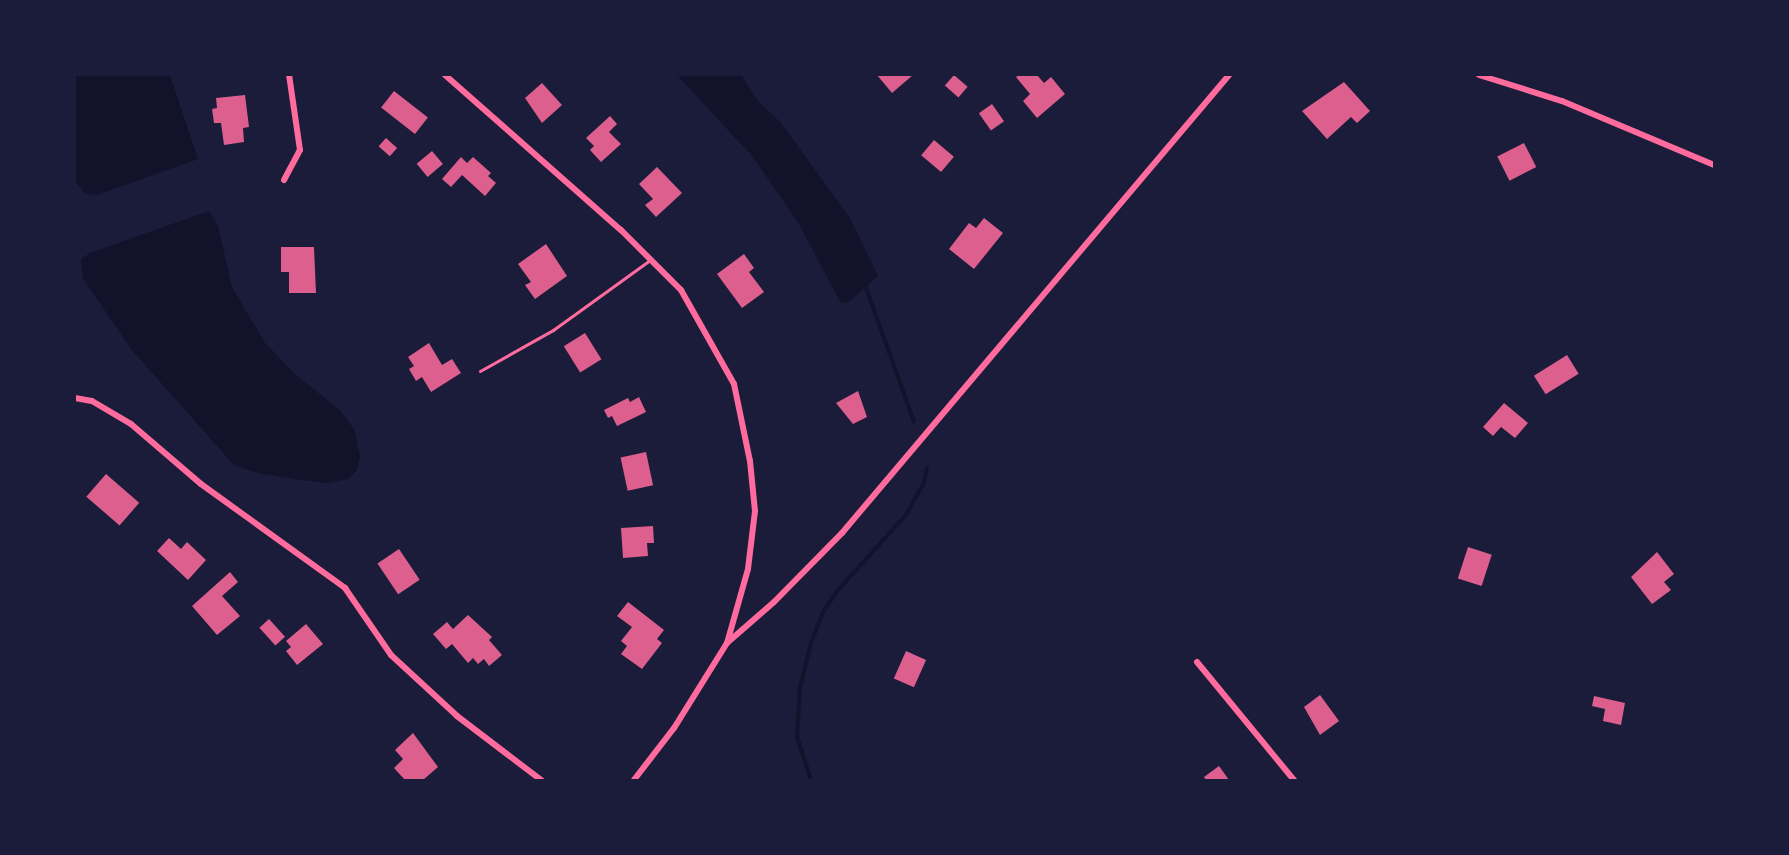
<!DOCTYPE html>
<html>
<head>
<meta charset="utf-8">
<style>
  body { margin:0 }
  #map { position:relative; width:1789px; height:855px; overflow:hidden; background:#1b1b3a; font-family:"Space Grotesk",sans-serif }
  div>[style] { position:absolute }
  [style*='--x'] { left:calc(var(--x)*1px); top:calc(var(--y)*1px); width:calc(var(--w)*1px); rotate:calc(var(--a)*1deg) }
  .water>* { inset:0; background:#12122b }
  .stream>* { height:4px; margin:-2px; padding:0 2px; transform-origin:2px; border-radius:2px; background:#12122b }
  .building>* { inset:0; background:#dd5f8e; transform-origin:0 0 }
  .service>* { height:3px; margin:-1.5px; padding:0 1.5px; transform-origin:1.5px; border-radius:1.5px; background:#ff6b9d }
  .minor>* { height:6px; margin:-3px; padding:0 3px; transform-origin:3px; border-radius:3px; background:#ff6b9d }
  span { translate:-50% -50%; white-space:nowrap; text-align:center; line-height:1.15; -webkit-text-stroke:5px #1b1b3a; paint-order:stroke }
  .frame { position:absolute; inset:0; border:76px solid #1b1b3a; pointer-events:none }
</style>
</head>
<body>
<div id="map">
  <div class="water">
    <i style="clip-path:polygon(75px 75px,170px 75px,198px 159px,97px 195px,86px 194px,75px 182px)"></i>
    <i style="clip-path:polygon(677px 75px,741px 75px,759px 102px,781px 123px,850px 218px,878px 276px,850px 301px,841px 303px,799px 224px,753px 157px)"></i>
    <i style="clip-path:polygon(209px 211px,218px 226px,232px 287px,265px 343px,296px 375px,341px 411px,355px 431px,360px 457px,357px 470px,348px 479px,327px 483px,301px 480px,257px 473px,234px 465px,131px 349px,83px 278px,81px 259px,90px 253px)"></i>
  </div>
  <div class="stream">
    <i style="--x:865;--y:285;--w:145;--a:70.3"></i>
    <i style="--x:811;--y:780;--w:45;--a:-108"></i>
    <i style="--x:797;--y:737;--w:49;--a:-86.5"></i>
    <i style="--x:800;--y:688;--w:46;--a:-76.3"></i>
    <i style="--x:811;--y:643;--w:33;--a:-69"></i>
    <i style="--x:823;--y:612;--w:27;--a:-56"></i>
    <i style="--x:838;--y:590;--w:101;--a:-47.8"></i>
    <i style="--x:906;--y:515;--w:38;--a:-61"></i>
    <i style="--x:924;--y:482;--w:14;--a:-78"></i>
  </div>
  <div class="building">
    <i style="clip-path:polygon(877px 75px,913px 75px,892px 93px)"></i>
    <i style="left:954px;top:75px;width:18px;height:14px;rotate:41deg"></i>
    <i style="clip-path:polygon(1019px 75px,1037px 75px,1044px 83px,1051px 77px,1065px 94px,1037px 118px,1023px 101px,1030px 94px,1016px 77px)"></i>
    <i style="clip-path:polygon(1344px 82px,1370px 111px,1357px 123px,1351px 117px,1327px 139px,1302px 111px)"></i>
    <i style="clip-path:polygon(542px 83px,562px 105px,542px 123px,525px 98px)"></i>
    <i style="left:394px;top:91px;width:43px;height:21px;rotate:38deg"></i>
    <i style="clip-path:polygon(245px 95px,249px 127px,243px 128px,244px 142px,224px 145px,221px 123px,214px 123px,212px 109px,217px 108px,216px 98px)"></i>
    <i style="left:992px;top:104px;width:21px;height:16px;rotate:55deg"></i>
    <i style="clip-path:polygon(610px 116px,617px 124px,609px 132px,621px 144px,601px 162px,590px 150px,594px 146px,586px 138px)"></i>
    <i style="left:386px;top:138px;width:15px;height:11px;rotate:42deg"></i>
    <i style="left:934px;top:140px;width:26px;height:20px;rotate:40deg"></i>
    <i style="left:1524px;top:143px;width:27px;height:30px;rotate:63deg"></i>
    <i style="left:432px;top:151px;width:17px;height:20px;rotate:50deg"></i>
    <i style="clip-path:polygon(461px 157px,467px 163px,473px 157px,491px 173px,488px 176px,496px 183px,485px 196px,462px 175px,451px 187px,442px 179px)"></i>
    <i style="clip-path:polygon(657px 167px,682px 193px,656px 217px,645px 205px,653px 199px,639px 184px)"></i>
    <i style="clip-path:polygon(984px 218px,1003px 233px,974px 269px,949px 249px,969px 223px,976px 228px)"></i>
    <i style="clip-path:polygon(546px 244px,567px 276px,535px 299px,525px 285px,531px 282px,518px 264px)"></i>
    <i style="clip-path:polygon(281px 247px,314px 247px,316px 293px,289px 293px,289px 272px,281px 272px)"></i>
    <i style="clip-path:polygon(744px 254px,754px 268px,749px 272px,764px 292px,742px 308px,717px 274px)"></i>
    <i style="left:585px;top:333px;width:31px;height:25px;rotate:58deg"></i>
    <i style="clip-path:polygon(429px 343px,442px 365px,452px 359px,461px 373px,431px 392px,422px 377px,416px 381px,409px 369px,414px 366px,408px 357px)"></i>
    <i style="left:1567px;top:355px;width:22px;height:39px;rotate:58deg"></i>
    <i style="clip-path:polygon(858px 391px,867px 417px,853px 424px,836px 403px)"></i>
    <i style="clip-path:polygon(639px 397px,646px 412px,617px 426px,612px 416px,608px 418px,604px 410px,628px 398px,630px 402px)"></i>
    <i style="clip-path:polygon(1504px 403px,1528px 423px,1515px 438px,1501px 427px,1493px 436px,1483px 427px)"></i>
    <i style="left:646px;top:452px;width:34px;height:26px;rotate:78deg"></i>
    <i style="left:106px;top:474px;width:44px;height:30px;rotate:41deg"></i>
    <i style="clip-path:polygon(653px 526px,654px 543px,647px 543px,648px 556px,623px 558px,621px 528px)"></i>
    <i style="clip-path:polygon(169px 538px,181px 549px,187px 542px,206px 560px,188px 580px,157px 551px)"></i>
    <i style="left:1468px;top:547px;width:25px;height:33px;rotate:18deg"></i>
    <i style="left:399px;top:549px;width:37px;height:26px;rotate:56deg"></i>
    <i style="clip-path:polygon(1657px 552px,1674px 574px,1664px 582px,1671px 590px,1652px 604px,1631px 577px)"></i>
    <i style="clip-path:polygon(230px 572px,238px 582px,222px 596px,240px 616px,217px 635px,192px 606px)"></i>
    <i style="clip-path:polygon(628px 602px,664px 630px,657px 639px,662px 643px,642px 669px,621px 654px,627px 646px,621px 641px,632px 627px,617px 616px)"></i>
    <i style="clip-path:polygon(468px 615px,492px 637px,489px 640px,502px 655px,489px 666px,484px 659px,478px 664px,473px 658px,468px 663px,452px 644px,446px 649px,433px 634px,447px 622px,453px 629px)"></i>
    <i style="left:269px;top:619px;width:24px;height:13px;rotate:48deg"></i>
    <i style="clip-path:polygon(306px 624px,323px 644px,297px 665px,286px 651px,291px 647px,286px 641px)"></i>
    <i style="left:906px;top:651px;width:22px;height:30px;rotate:24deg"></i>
    <i style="clip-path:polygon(1320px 695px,1339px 721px,1320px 735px,1304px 707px)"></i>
    <i style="clip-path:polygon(1594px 696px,1625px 703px,1621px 725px,1603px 721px,1605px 709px,1592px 706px)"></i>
    <i style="clip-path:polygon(413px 733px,438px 767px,423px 780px,405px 780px,394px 768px,403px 759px,395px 750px)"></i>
    <i style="clip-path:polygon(1219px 766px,1229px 780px,1206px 780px,1204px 777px)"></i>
  </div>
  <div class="service">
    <i style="--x:480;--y:371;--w:84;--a:-29.3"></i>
    <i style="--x:553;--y:330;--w:120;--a:-35.8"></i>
  </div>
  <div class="minor">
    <i style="--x:445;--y:75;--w:235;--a:41.4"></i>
    <i style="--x:621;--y:230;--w:85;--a:45"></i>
    <i style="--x:681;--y:290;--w:108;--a:60.6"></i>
    <i style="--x:734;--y:384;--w:79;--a:78.3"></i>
    <i style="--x:750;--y:461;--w:50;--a:84.3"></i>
    <i style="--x:755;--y:511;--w:58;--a:96.9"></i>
    <i style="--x:748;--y:569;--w:77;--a:105.8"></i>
    <i style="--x:727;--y:643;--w:100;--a:121.9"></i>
    <i style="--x:674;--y:728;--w:66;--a:127.6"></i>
    <i style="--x:1479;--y:75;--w:87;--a:17.4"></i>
    <i style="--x:1562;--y:101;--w:165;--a:22.8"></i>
    <i style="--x:284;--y:180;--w:34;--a:-62"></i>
    <i style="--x:300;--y:150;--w:76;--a:-98.3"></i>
    <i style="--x:75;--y:398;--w:17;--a:10"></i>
    <i style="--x:92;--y:401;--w:45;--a:30.5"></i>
    <i style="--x:131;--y:424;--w:92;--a:40.6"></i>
    <i style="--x:201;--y:484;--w:178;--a:35.8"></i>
    <i style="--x:345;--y:588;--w:81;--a:55.5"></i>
    <i style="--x:391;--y:655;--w:90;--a:42.7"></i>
    <i style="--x:457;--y:716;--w:106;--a:37.3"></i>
    <i style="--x:727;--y:643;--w:62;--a:-41.1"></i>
    <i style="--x:774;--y:602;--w:97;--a:-45.4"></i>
    <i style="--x:842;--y:533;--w:600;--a:-49.8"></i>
    <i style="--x:1197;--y:662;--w:153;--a:50.6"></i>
  </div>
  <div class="frame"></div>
</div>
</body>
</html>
